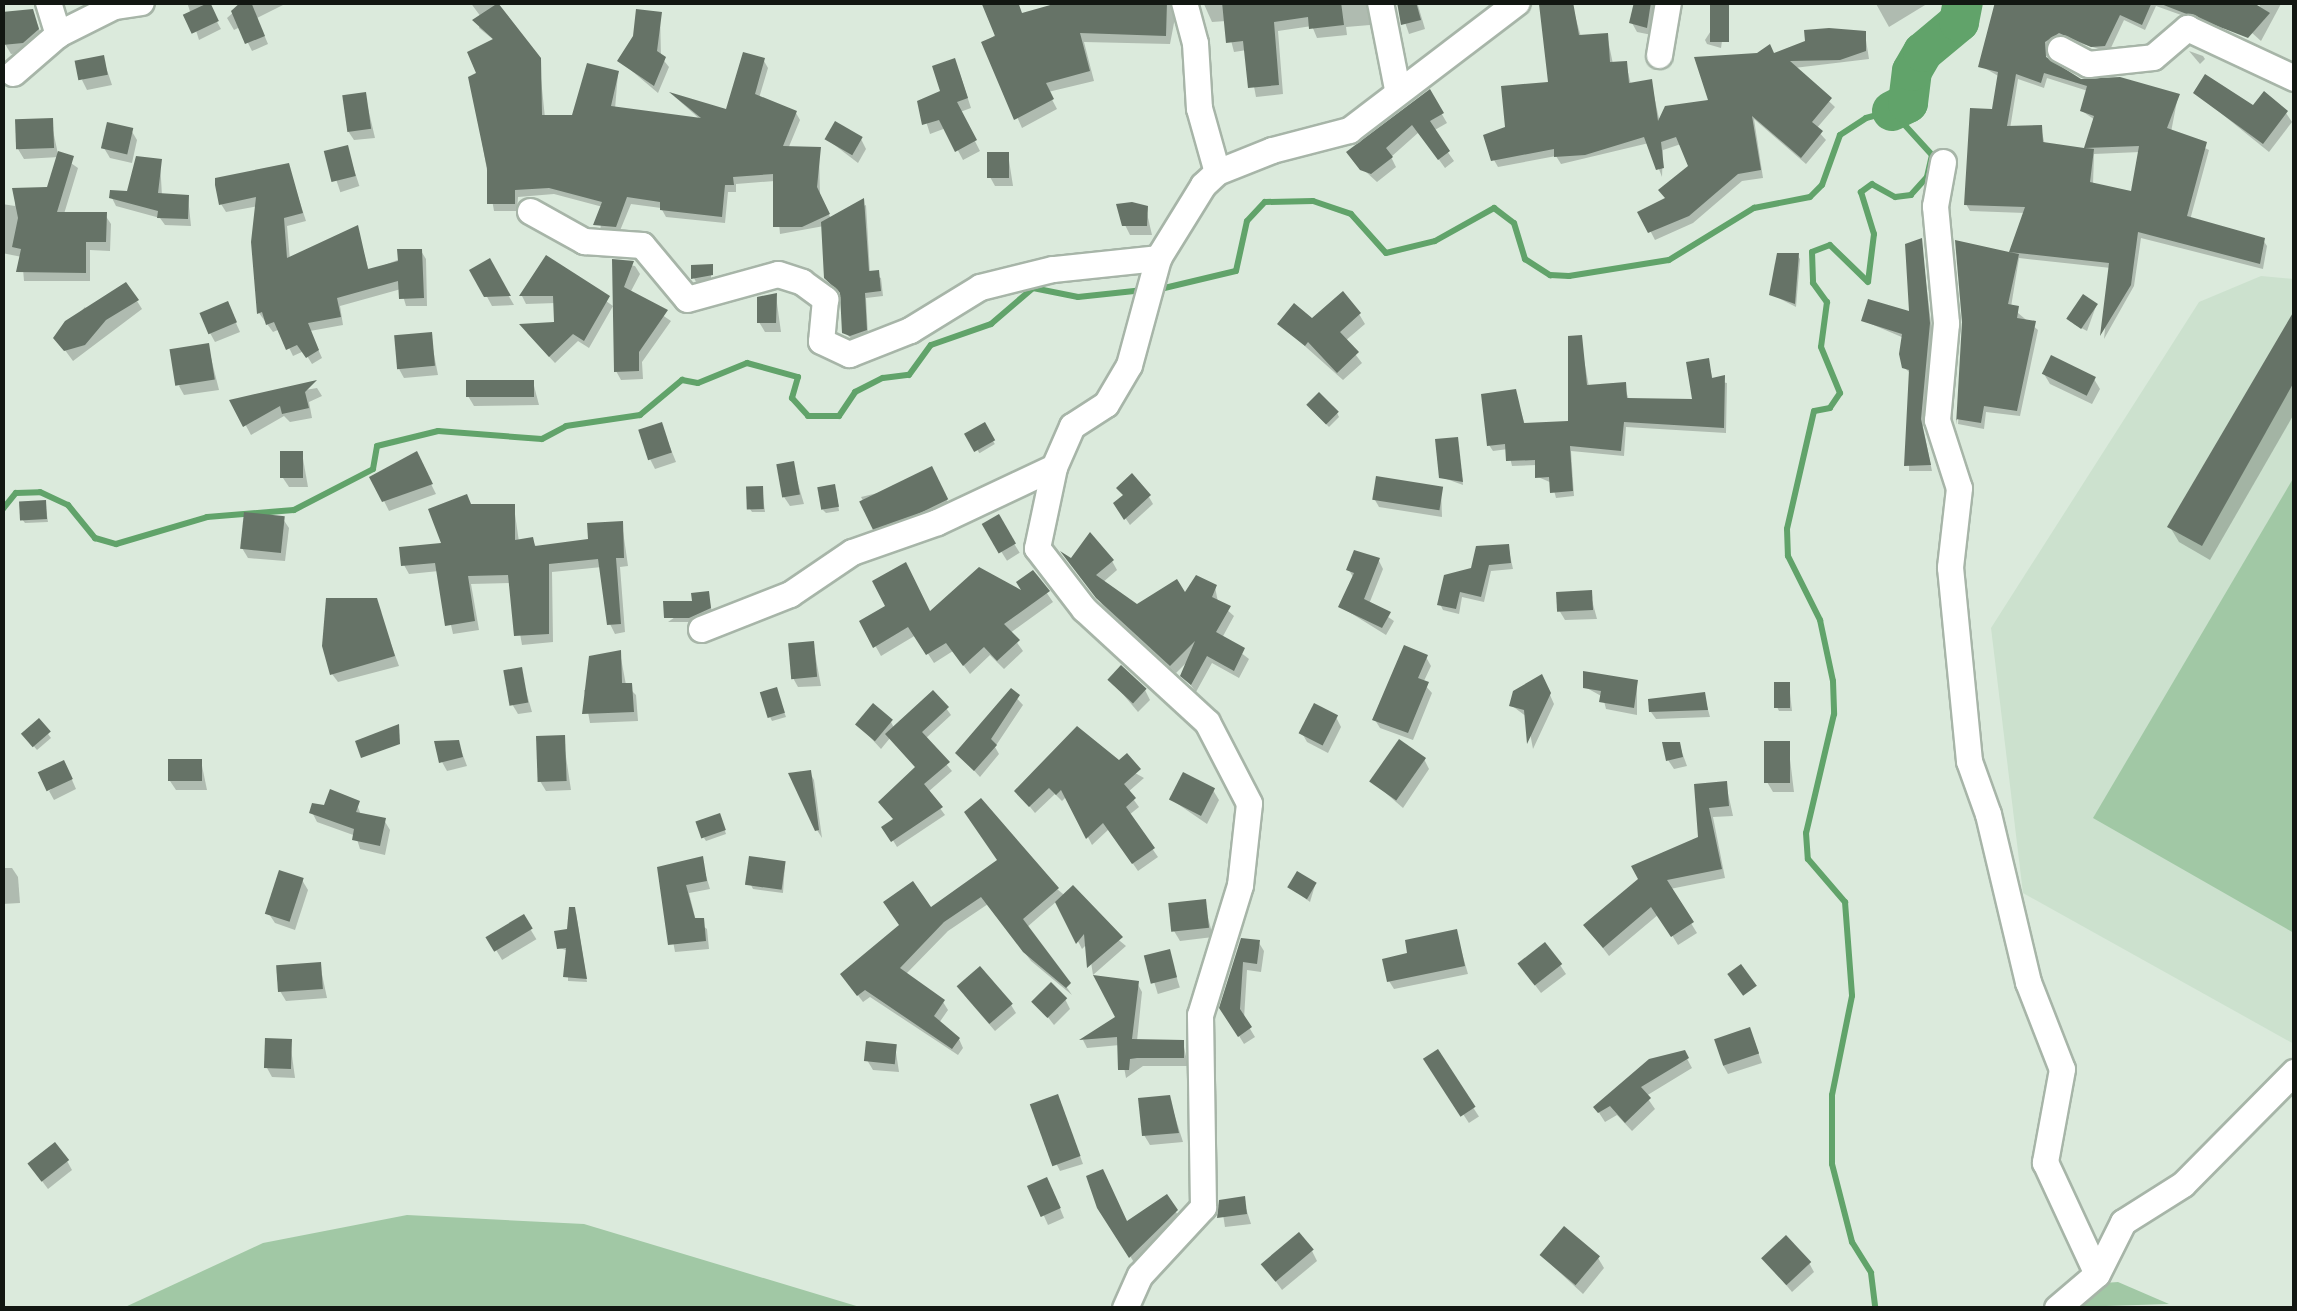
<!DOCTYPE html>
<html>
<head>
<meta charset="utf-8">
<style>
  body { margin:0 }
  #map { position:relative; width:2297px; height:1311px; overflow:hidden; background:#dbeadc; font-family:"Nunito Sans",sans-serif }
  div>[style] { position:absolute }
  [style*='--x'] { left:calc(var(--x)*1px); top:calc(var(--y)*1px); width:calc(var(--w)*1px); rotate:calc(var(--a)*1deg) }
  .built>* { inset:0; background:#cce1ce }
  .green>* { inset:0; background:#a1c8a5 }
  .shadow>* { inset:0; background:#0003; transform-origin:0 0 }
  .stream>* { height:6px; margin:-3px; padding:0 3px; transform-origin:3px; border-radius:3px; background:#61a36a }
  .river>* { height:40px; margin:-20px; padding:0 20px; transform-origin:20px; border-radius:20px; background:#61a36a }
  .building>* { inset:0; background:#667367; transform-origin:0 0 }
  .roads { filter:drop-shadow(2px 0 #a7b5a8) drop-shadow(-2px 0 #a7b5a8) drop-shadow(0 2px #a7b5a8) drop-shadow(0 -2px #a7b5a8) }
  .street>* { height:25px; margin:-12.5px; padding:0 12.5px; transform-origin:12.5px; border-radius:12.5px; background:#fff }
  span { translate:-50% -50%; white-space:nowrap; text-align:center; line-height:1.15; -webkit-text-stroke:8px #fff; paint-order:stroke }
  .frame { position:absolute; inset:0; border:5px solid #121712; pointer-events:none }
</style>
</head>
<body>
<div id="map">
  <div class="built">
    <i style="clip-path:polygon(2261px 276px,2294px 279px,2294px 1044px,2023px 893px,1991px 628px,2199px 302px)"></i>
  </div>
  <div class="green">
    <i style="clip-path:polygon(2294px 477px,2294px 933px,2093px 818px)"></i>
    <i style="clip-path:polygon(407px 1215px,584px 1224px,863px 1308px,123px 1308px,263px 1243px)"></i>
    <i style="clip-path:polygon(2118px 1282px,2169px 1304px,2043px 1308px,2075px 1285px)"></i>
  </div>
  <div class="shadow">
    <i style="clip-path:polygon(187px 2px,206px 2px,221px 29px,199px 40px)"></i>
    <i style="clip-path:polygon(245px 2px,287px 3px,257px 18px,268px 44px,252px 51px,240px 27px,234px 30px,227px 18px)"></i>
    <i style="clip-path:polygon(470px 2px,494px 2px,539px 59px,545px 118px,574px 118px,618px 73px,615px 109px,702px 121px,674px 96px,728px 112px,764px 61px,768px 68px,759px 98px,796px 113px,800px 120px,788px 149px,819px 149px,820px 196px,831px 219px,866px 205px,870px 273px,881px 278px,883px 296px,866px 298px,868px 335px,854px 341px,844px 332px,843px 295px,824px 226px,780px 234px,775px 181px,736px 184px,736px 192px,728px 192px,725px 223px,666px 217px,661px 208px,631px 204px,619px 233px,600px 232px,603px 207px,554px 194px,518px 197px,517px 211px,494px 211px,471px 78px,480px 74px,495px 41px,479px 28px,481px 17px)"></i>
    <i style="clip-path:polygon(1060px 2px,1178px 2px,1170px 44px,1084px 42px,1094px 81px,1048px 92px,1057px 109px,1022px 128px,984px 43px,1023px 15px)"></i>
    <i style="clip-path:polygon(1203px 2px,1374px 2px,1370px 25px,1346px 27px,1347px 35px,1317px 38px,1312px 26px,1278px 31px,1283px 94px,1256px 97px,1247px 50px,1234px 52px,1226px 21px,1212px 22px)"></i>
    <i style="clip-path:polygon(1398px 2px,1417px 2px,1425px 29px,1409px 34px)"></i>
    <i style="clip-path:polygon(1635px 2px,1662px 2px,1652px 35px,1637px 32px,1632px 23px)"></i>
    <i style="clip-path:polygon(1875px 2px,1930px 2px,1889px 27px)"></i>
    <i style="clip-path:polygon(evenodd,1997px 2px,2231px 2px,2223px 30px,2156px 6px,2145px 30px,2124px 20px,2109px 52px,2063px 38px,2046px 57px,2081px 81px,2178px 96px,2171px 132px,2209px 150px,2190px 220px,2263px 240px,2267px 246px,2263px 269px,2141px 238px,2134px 286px,2104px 339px,2111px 268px,2019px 258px,2011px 307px,2038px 330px,2020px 416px,1986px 412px,1984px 429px,1958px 424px,1965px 322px,2010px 255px,2025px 213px,1970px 211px,1966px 204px,1994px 112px,2000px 77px,1981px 66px,1997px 2px,2047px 78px,2088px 91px,2082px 111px,2095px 120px,2086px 151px,2045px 145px,2041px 128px,2010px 129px,2018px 79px,2044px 88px,2047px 78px,1997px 2px,2140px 152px,2133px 194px,2093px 185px,2094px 154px,2140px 152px)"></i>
    <i style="clip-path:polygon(2261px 2px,2282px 2px,2261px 41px,2251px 32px)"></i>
    <i style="clip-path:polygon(1572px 5px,1581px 37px,1607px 35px,1613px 64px,1626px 63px,1631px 85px,1651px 82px,1660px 123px,1712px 103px,1774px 56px,1865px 34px,1869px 59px,1794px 68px,1835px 107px,1816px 129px,1826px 140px,1806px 164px,1754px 119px,1763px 178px,1742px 181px,1693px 223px,1655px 240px,1641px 213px,1667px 200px,1691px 167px,1681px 144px,1663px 150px,1662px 177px,1649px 143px,1561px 164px,1556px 156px,1498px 167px,1494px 160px,1508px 129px,1550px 84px)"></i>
    <i style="clip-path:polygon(1727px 6px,1721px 48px,1707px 44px,1705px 40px)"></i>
    <i style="clip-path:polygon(32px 11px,43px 39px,28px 52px,11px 54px,5px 44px)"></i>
    <i style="clip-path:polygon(660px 14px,661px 57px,669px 67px,658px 93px,620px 61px)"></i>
    <i style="clip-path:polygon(2189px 51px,2203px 56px,2205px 59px,2200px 64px)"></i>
    <i style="clip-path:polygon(103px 58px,112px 85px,87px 90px,82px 80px)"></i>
    <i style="clip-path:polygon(959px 71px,971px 108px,960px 112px,980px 151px,963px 160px,946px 128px,930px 134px,920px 102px,943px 93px)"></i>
    <i style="clip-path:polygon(1429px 92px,1447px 123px,1433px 131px,1454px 161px,1445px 168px,1419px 132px,1391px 157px,1396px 167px,1377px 182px,1354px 161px)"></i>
    <i style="clip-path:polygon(2196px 93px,2286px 113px,2292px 122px,2269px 152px)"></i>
    <i style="clip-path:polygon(365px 95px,375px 138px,354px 140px,348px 131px)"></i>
    <i style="clip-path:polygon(51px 121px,58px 154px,78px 168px,64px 214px,105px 215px,111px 224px,110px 251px,90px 250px,90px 281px,24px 281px,22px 257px,2px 253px,2px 204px,15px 206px,15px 190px,49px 190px,59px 157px,24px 159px,18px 149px)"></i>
    <i style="clip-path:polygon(131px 130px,137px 140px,132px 163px,110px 158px,104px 148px)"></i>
    <i style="clip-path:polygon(861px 139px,866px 149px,858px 163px,828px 140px)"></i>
    <i style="left:347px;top:148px;width:40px;height:20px;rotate:72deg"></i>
    <i style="clip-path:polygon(1008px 154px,1013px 186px,995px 186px,990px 177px)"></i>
    <i style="clip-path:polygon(160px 161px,162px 196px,188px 197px,191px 226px,165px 225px,160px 218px,116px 206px,112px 198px,129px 194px)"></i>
    <i style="clip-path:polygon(288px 166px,306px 221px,287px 226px,290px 260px,357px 229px,369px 271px,421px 251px,426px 259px,427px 306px,406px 306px,401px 289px,340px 306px,343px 325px,310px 331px,322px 358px,312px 364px,304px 351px,293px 356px,280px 329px,273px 332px,259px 313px,258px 206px,226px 212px,221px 204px)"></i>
    <i style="clip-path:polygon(1146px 209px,1152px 235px,1130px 235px,1125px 225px)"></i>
    <i style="clip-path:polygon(1921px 241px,1932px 331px,1923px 427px,1932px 471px,1909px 471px,1911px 374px,1905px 368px,1904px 338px,1864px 321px,1911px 315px)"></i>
    <i style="clip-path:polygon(1798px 256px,1800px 259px,1796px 307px,1771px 294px)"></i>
    <i style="clip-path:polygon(546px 258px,613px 306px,589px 348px,578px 341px,555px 363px,527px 333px,557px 324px,556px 303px,526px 304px,522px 296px)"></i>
    <i style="clip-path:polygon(489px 262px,514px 305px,492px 306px,473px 271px)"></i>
    <i style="clip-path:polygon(615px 262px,635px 266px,640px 274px,630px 293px,671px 321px,642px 362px,643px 379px,621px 380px,616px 371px)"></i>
    <i style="clip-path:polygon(711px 267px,711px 279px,696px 282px,694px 278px)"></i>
    <i style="clip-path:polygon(776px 296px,781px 332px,765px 332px,759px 322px)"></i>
    <i style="clip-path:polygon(137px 301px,142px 309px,73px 361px,56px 338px,85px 307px,88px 313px)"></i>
    <i style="clip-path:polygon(2096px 306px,2087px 331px,2074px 324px,2072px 320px)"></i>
    <i style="clip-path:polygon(232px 314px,240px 332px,215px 342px,210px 333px)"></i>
    <i style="clip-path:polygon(1359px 314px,1365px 324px,1345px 341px,1362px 363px,1343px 380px,1280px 324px)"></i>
    <i style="clip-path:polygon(2290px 324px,2294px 414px,2210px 560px,2179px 542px,2170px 527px)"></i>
    <i style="clip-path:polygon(430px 334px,438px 375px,404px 378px,399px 369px)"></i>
    <i style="clip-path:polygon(1580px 338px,1589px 387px,1624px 385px,1629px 400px,1694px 401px,1708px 361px,1713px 380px,1727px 383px,1726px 433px,1626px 427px,1624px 456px,1571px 451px,1574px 496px,1556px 498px,1552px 483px,1538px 477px,1537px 465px,1512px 466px,1508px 449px,1493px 451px,1489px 445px,1515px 392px,1525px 425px,1571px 424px)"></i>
    <i style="clip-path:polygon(208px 346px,219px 390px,184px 395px,179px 386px)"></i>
    <i style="clip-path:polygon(2044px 374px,2094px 379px,2100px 389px,2092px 404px,2050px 384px)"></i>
    <i style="clip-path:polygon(533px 382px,539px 405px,474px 406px,468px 396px)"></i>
    <i style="clip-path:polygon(317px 388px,322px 396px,309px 402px,312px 418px,290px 422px,284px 416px,251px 435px,233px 402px)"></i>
    <i style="clip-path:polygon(1311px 409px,1337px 413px,1339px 417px,1329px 427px)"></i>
    <i style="clip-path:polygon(661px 425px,676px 462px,655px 469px,650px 459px)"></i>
    <i style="left:984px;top:426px;width:21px;height:18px;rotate:59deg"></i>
    <i style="clip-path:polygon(1458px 444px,1463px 485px,1441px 477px)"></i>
    <i style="clip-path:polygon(302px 453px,308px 487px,289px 487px,283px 478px)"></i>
    <i style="clip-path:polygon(421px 464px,436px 494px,389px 511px,384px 501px)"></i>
    <i style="clip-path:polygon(792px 464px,804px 504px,790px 506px,784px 497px)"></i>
    <i style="clip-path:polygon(937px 479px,951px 509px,882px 535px,861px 497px)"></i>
    <i style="clip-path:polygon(762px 489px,765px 512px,752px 512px,750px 509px)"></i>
    <i style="clip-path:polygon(1441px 489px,1442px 517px,1379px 507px,1375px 500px)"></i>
    <i style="clip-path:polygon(836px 490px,839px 511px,826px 513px,823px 510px)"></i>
    <i style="clip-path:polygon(1149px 497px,1153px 504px,1130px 525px,1116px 504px)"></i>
    <i style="clip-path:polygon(45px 502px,48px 522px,25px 523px,22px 519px)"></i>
    <i style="clip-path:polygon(471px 507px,514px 507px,519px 542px,532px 540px,537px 548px,590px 542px,622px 524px,628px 566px,620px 567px,625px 632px,615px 634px,610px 624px,602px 567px,552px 572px,553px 642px,522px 645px,511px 583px,471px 584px,479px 630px,453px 634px,439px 571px,409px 574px,404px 565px,445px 546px)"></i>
    <i style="left:998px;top:518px;width:41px;height:15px;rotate:58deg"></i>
    <i style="clip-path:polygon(283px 519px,289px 528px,285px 561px,248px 558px,242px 548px)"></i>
    <i style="clip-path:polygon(1508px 546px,1513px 569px,1491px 571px,1484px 602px,1462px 597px,1459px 614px,1443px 610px,1440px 604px,1473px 570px)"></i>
    <i style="clip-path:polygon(1067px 558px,1112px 561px,1117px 570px,1102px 583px,1137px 607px,1215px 587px,1218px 602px,1234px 616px,1222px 638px,1249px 659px,1239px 678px,1212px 663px,1196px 692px,1183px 675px,1190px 659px,1176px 673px,1104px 607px)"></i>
    <i style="clip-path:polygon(1379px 561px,1383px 569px,1369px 604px,1394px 621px,1386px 635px,1341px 607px,1354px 579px,1349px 570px)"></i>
    <i style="clip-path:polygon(1033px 573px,1053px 602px,1010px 633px,1023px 651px,1004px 669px,990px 655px,970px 674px,953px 651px,934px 663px,916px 635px,881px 656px,862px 622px,1027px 596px)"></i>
    <i style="clip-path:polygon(1590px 593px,1597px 619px,1565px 620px,1559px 610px)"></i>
    <i style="clip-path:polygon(708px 594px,712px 612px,692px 622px,668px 622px)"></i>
    <i style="clip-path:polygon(375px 600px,399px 666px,338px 682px,332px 674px)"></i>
    <i style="clip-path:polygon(813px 643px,821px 686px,798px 687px,793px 678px)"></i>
    <i style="clip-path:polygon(620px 653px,626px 685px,636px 695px,638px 721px,590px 723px,584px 690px,592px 690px)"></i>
    <i style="clip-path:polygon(1426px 657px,1431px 666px,1423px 683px,1432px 693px,1413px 740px,1380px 728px,1375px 720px)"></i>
    <i style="clip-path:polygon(520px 670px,532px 712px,518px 714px,512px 704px)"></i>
    <i style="clip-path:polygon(1110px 679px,1145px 690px,1150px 700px,1138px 712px)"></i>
    <i style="clip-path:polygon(1637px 682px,1637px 715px,1606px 709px,1603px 697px,1585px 687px)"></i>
    <i style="clip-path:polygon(1789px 684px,1792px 711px,1779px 711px,1777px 707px)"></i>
    <i style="clip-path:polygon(1546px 686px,1554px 704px,1533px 749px,1527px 717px,1511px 705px)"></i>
    <i style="clip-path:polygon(1010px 691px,1023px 705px,995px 747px,999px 754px,980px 777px,958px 753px)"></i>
    <i style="clip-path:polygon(778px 694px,786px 717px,772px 721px,770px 717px)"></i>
    <i style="clip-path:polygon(1704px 695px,1710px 717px,1656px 719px,1651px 712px)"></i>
    <i style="clip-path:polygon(946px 708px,951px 715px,925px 739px,952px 771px,928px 792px,945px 815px,897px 847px,885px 827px,895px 821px,916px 768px,890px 738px,881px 749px,858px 724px,891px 722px,894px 728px)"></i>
    <i style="clip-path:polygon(1336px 717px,1341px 727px,1328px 753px,1307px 742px,1302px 733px)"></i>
    <i style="clip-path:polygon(39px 722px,51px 738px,37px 750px,27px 738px)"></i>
    <i style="clip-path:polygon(563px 737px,571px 790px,546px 791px,540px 781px)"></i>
    <i style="clip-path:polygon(458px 742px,467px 766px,447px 771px,442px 762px)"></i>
    <i style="clip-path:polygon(1788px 743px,1794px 792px,1773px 792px,1767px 782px)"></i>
    <i style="clip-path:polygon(1679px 744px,1687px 766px,1674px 769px,1668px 760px)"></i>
    <i style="clip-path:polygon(1424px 759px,1429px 769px,1403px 808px,1373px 782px)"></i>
    <i style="clip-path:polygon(201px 761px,207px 790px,176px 790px,170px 781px)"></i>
    <i style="clip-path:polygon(1119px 764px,1144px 778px,1128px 792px,1139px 807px,1129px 815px,1158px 857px,1138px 871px,1109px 829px,1092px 845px,1067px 796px,1062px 801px,1055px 794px,1035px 813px,1017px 791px)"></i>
    <i style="clip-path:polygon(69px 773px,76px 789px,54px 800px,49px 791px)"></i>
    <i style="clip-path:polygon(810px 773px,814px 780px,822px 838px,817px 830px)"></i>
    <i style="clip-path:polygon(1726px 784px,1733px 816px,1713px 817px,1725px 878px,1670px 889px,1697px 933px,1678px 945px,1659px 914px,1609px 956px,1586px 926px,1701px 838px,1697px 786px)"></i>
    <i style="clip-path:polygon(1213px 790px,1219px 800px,1207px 824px,1172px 800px)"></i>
    <i style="clip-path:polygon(356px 802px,361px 815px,384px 820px,390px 830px,385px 855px,360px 849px,356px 836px,317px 822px,312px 812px)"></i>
    <i style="clip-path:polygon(721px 819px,726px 834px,706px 841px,704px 838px)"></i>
    <i style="clip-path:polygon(701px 859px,710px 889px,689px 893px,696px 921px,707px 929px,709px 949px,675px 952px,660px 869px)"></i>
    <i style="clip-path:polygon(999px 861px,1057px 889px,1126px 946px,1093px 975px,1088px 943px,1082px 949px,1057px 901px,1026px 928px,1072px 995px,1031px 961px,988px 904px,948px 931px,905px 975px,943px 1002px,948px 1010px,939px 1023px,959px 1039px,963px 1048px,958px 1055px,870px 997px,863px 1002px,848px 982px)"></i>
    <i style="clip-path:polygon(785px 864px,783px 893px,753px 889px,751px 885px)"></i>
    <i style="clip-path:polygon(2px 868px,12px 868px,18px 877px,20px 903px,2px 904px)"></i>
    <i style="clip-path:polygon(302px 880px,308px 890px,295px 930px,275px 923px,269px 914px)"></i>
    <i style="clip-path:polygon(1315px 885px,1310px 902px,1290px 887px)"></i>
    <i style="clip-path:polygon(1204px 902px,1213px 937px,1180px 941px,1174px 931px)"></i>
    <i style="clip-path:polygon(576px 913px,587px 982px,568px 981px,568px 951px,560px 948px)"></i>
    <i style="left:523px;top:917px;width:26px;height:40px;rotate:59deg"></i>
    <i style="clip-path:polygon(1456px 932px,1468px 974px,1394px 989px,1389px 981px,1410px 955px)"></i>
    <i style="clip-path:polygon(1242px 941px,1259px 943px,1264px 951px,1261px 972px,1247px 970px,1244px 1019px,1255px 1037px,1244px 1044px,1222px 1008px)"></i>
    <i style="left:1169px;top:952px;width:37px;height:23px;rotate:73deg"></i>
    <i style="clip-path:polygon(320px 965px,327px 998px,286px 1001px,280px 991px)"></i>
    <i style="clip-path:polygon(1560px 965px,1566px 974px,1541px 993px,1526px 973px)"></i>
    <i style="clip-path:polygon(1137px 983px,1142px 992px,1137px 1041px,1183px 1042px,1188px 1066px,1143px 1066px,1126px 1078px,1120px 1045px,1087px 1048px,1083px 1040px,1118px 1018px)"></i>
    <i style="clip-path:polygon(964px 995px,1011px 1005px,1016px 1013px,995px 1031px)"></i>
    <i style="clip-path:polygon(1065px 999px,1070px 1009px,1054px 1025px,1036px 1002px)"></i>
    <i style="clip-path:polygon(1754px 1040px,1762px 1063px,1728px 1074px,1723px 1065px)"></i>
    <i style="clip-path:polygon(290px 1041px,295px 1078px,272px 1077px,267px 1068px)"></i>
    <i style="clip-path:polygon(895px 1046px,899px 1072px,873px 1070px,867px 1060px)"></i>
    <i style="left:1437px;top:1052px;width:77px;height:12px;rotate:57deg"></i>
    <i style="clip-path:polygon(1684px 1053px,1692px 1068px,1646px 1096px,1655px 1109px,1632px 1131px,1617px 1115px,1605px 1122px,1596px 1108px)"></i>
    <i style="clip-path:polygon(1169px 1098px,1183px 1142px,1150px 1145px,1144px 1135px)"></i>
    <i style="clip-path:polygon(1061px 1105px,1083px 1164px,1060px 1171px,1056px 1163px)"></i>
    <i style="clip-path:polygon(67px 1161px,72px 1170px,48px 1189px,36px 1173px)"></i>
    <i style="clip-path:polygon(1031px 1187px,1052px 1189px,1064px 1218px,1048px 1225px)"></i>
    <i style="clip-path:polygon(1167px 1198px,1181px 1220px,1135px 1264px,1100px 1208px,1126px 1224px)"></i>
    <i style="clip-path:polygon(1243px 1199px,1251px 1224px,1225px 1227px,1221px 1202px)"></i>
    <i style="clip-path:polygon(1312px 1251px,1317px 1261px,1282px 1290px,1264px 1265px)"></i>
    <i style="clip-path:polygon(1543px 1257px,1598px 1258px,1604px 1268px,1583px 1294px)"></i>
    <i style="clip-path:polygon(1764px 1258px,1809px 1263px,1814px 1272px,1792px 1292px)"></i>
  </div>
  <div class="stream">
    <i style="--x:1156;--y:290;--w:82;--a:-13.4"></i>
    <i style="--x:1236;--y:271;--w:51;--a:-77.6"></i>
    <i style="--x:1247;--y:221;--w:26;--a:-47"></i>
    <i style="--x:1265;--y:202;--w:48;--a:-1.2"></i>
    <i style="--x:1313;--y:201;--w:40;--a:18.9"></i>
    <i style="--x:1351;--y:214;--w:52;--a:48.1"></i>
    <i style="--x:1386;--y:253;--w:50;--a:-13.8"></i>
    <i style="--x:1435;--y:241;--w:68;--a:-29.2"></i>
    <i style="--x:1494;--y:208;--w:25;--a:37"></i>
    <i style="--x:1514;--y:223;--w:38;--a:73"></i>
    <i style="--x:1525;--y:259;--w:30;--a:33"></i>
    <i style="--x:1550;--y:275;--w:19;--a:3"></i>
    <i style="--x:1569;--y:276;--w:101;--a:-9.1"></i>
    <i style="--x:1669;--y:260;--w:100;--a:-31.5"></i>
    <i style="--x:1754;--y:208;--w:57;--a:-11.1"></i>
    <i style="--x:1810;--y:197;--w:17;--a:-45"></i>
    <i style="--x:1822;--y:185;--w:53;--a:-70.2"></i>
    <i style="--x:1840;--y:135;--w:31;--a:-33"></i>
    <i style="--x:1866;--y:118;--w:27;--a:-15"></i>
    <i style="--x:1892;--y:111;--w:59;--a:47.7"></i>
    <i style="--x:1932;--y:155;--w:23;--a:103"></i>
    <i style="--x:1927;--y:177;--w:24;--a:132"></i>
    <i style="--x:1911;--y:195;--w:16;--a:173"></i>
    <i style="--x:1895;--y:197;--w:26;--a:-151"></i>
    <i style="--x:1872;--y:184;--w:14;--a:144"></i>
    <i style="--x:1861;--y:192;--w:44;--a:72.8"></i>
    <i style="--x:1874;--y:234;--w:48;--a:97.1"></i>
    <i style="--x:1868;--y:282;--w:53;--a:-135.8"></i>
    <i style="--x:1830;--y:245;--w:19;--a:159"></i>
    <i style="--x:1812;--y:252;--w:31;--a:88"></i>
    <i style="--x:1813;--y:283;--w:24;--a:54"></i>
    <i style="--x:1827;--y:302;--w:45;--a:97.6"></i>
    <i style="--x:1821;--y:347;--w:50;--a:67.6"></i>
    <i style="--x:1840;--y:393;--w:18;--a:124"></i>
    <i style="--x:1830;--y:408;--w:16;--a:169"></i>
    <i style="--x:1814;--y:411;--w:121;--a:102.9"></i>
    <i style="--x:1787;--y:529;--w:27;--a:88"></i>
    <i style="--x:1788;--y:556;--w:72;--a:63.4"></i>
    <i style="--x:1820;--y:620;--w:62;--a:78"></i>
    <i style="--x:1833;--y:681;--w:33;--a:88"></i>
    <i style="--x:1834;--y:714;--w:122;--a:103.2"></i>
    <i style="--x:1806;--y:833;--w:26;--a:86"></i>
    <i style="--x:1808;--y:859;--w:57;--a:49.3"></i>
    <i style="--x:1845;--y:902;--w:94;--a:85.7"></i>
    <i style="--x:1852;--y:996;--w:101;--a:101.4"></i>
    <i style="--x:1832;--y:1095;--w:69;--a:90"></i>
    <i style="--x:1832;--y:1164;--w:81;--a:75.6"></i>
    <i style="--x:1852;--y:1242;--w:36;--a:58"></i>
    <i style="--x:1871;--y:1273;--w:35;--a:83"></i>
    <i style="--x:2;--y:510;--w:22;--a:-51"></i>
    <i style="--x:16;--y:493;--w:24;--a:-2"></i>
    <i style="--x:40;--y:492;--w:31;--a:25"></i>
    <i style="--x:68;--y:505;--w:43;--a:50.7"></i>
    <i style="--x:95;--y:538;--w:22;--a:16"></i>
    <i style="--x:116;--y:544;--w:95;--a:-16.5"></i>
    <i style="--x:207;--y:517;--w:87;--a:-4.6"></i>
    <i style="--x:294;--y:510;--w:89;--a:-27.4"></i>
    <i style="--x:373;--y:469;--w:23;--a:-80"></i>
    <i style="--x:377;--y:446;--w:63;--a:-13.8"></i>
    <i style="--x:438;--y:431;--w:104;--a:4.4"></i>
    <i style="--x:542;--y:439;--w:27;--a:-28"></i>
    <i style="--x:566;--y:426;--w:75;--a:-8.5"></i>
    <i style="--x:640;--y:415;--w:55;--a:-39.8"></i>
    <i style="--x:682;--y:380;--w:16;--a:11"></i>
    <i style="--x:698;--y:383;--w:53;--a:-22.2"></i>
    <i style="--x:747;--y:363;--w:53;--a:15.4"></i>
    <i style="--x:798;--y:377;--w:22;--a:106"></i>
    <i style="--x:792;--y:398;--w:24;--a:48"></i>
    <i style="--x:808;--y:416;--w:31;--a:0"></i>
    <i style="--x:839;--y:416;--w:29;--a:-56"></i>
    <i style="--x:855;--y:392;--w:31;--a:-27"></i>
    <i style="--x:883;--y:378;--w:26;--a:-7"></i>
    <i style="--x:909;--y:375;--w:37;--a:-54"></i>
    <i style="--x:931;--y:345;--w:64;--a:-19.3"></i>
    <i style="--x:991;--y:324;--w:55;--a:-40.6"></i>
    <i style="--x:1033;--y:288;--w:46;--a:11.3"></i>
    <i style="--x:1078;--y:297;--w:66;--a:-6.1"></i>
  </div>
  <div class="river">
    <i style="--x:1892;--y:111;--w:18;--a:-27"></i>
    <i style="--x:1908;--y:103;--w:32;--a:-83"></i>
    <i style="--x:1912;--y:71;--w:22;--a:-60"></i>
    <i style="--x:1923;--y:52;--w:47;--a:-39.8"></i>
    <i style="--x:1959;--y:22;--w:20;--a:-79"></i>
  </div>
  <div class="building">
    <i style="left:210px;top:2px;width:21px;height:30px;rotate:65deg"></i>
    <i style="clip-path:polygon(241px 2px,251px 2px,265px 36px,245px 44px,231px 11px)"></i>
    <i style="clip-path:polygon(981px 2px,1018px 2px,1022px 13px,1061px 2px,1167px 2px,1166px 36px,1080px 33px,1090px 71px,1046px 83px,1054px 99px,1014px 120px,981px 42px,995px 36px)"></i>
    <i style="clip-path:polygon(1222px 2px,1341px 2px,1344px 25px,1309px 29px,1308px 17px,1274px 22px,1279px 85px,1248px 88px,1243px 41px,1226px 43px)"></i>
    <i style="clip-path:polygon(1397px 2px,1416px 2px,1421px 20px,1401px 25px)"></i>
    <i style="clip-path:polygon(1573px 2px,1579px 35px,1608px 33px,1610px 62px,1627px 61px,1629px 83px,1652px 79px,1658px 121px,1665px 106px,1708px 100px,1694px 57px,1757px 53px,1770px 44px,1774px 53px,1805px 41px,1804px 30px,1829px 28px,1866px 31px,1866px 51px,1840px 60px,1790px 61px,1832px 98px,1812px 122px,1823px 131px,1801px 158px,1752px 116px,1761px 170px,1738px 174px,1689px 216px,1648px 233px,1637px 212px,1665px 198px,1658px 190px,1688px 166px,1676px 137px,1661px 142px,1664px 168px,1656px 170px,1644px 137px,1585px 155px,1554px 157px,1554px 149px,1491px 161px,1483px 135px,1505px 127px,1501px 86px,1548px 82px,1539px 4px)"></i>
    <i style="clip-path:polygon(1634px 2px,1651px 2px,1647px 28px,1629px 23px)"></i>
    <i style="left:1710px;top:2px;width:19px;height:40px"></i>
    <i style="clip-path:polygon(evenodd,1995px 2px,2152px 2px,2142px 25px,2120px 15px,2105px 46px,2091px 47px,2059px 33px,2045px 42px,2046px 57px,2081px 79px,2120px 77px,2180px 94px,2167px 128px,2207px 142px,2187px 216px,2265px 238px,2260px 264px,2138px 232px,2131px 285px,2100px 336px,2109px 263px,2009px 252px,2019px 254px,2008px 304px,2019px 306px,2017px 318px,2036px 321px,2017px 411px,1984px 406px,1981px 423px,1956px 419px,1956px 425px,1962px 322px,1955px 240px,2009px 252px,2025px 207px,1964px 205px,1970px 108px,1992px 109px,1998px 72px,1978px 67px,1995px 2px,2044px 73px,2087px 86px,2080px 111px,2094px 116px,2084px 148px,2043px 142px,2042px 125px,2007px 126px,2016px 74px,2041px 83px,2044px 73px,1995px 2px,2139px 146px,2131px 191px,2090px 182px,2094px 149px,2085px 148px,2139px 146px)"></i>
    <i style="clip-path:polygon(2156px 2px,2252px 2px,2270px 13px,2248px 38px)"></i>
    <i style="clip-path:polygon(498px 3px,541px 58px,542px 115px,572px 115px,587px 63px,619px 71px,611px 106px,701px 118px,669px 92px,726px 109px,743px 52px,765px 58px,755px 94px,797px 111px,783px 146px,821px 147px,817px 187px,830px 214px,802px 227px,773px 227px,773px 174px,733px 177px,734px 185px,725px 185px,722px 217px,660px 210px,660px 202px,627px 197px,616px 227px,593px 225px,602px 202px,549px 188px,515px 190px,515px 204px,487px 204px,487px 168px,468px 77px,476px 73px,467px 52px,493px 39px,472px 20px)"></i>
    <i style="clip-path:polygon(33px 9px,39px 29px,23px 43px,2px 45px,2px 12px)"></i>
    <i style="clip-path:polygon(636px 9px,662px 12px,657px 51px,666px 57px,654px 86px,617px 61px,633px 36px)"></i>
    <i style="left:104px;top:55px;width:20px;height:30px;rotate:79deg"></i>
    <i style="clip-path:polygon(955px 58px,968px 98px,957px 102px,977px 140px,955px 152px,939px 120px,922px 125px,917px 101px,940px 91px,932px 66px)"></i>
    <i style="clip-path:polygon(2205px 74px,2253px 105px,2264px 91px,2288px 111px,2263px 144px,2193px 93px)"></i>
    <i style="clip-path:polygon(1430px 89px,1444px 113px,1430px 121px,1450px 151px,1438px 160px,1412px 125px,1386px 148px,1393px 157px,1371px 174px,1360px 170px,1346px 152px)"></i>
    <i style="left:366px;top:92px;width:37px;height:24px;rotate:82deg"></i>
    <i style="left:53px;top:118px;width:30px;height:38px;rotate:88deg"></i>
    <i style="left:835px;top:121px;width:32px;height:21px;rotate:30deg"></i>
    <i style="left:107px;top:122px;width:27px;height:27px;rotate:13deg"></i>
    <i style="left:348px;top:145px;width:32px;height:25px;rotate:76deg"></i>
    <i style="clip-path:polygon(58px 151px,74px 156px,57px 212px,107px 212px,106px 242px,86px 242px,86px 273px,16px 272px,21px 249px,12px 247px,18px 218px,12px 188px,47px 187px)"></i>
    <i style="left:987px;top:152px;width:22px;height:26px"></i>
    <i style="clip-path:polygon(136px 156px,162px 159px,158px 193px,189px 195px,188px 219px,157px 218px,158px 211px,109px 198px,110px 190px,127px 191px)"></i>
    <i style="clip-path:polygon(289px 163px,303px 213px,284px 218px,287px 258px,358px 225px,368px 269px,398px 261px,397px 249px,422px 249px,424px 298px,399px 299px,398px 281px,337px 298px,341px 317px,308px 323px,319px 350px,306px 358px,297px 345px,286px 350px,274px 322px,266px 325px,262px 312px,257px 314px,251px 242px,256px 197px,219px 205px,215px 185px,215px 178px)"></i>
    <i style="clip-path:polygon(864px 198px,869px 271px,879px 270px,881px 291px,865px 293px,867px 330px,850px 336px,842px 333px,840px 293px,824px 278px,821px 222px)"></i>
    <i style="clip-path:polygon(1132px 202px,1148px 206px,1147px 226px,1122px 226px,1116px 204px)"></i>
    <i style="clip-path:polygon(1922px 238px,1930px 323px,1921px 419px,1931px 465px,1904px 466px,1909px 370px,1902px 368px,1899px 354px,1902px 334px,1861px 321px,1868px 299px,1909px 311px,1905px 244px)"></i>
    <i style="clip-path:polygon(1777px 253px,1799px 253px,1795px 304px,1769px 295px)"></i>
    <i style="clip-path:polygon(546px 255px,610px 296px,584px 341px,573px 334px,549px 357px,519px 324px,554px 322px,553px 296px,519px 296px)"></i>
    <i style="clip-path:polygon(490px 258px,511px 296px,484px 297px,469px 270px)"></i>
    <i style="clip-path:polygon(612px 259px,634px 261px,624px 287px,668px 310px,639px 352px,639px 371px,614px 372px)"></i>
    <i style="clip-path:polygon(713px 264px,713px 275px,691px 279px,691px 265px)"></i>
    <i style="clip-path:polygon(126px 282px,139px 300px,106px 320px,85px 345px,64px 351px,53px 338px,65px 321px)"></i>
    <i style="clip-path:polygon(1343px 291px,1361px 313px,1340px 332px,1359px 352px,1337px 373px,1308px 342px,1305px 346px,1277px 324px,1294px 303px,1312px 318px)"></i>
    <i style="clip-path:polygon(777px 293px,776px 323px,757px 323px,757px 297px)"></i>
    <i style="left:2083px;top:294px;width:18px;height:30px;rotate:34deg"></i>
    <i style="left:228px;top:301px;width:23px;height:31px;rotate:67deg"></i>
    <i style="clip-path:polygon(2294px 311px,2294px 382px,2202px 546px,2167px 527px)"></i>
    <i style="left:432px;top:332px;width:34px;height:38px;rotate:85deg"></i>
    <i style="clip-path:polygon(1582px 335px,1587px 385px,1626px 382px,1627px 398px,1692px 399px,1686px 362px,1709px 358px,1712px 378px,1725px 375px,1724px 428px,1624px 422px,1621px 451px,1570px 446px,1573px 491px,1550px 493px,1549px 477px,1535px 478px,1535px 460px,1506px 461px,1505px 444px,1487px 446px,1481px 394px,1516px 389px,1524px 423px,1568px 421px,1568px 336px)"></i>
    <i style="left:209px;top:343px;width:37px;height:40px;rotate:81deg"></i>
    <i style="left:2051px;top:355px;width:50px;height:21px;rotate:26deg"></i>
    <i style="clip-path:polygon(317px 380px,305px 392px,309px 408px,282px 414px,280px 406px,243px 427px,229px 400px)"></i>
    <i style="left:466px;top:380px;width:68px;height:17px"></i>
    <i style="left:1319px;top:392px;width:28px;height:18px;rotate:45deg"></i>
    <i style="left:662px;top:422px;width:32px;height:25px;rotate:72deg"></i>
    <i style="left:985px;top:422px;width:21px;height:24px;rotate:61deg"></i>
    <i style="clip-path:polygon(1458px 437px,1463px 482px,1439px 478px,1435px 439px)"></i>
    <i style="left:280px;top:451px;width:23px;height:27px"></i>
    <i style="clip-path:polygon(417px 451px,433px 484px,382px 502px,369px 477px)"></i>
    <i style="left:794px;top:461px;width:34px;height:18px;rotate:80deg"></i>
    <i style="left:932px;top:466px;width:37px;height:81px;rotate:64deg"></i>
    <i style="clip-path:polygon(1132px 473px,1151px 495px,1124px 520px,1113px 503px,1123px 495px,1116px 488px)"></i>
    <i style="left:1376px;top:476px;width:68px;height:24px;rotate:9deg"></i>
    <i style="left:835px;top:484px;width:23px;height:18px;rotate:80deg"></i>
    <i style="left:763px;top:486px;width:23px;height:17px;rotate:88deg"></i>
    <i style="clip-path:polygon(467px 494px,471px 504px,515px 504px,515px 540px,533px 537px,535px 546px,588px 539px,587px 523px,623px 521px,624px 558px,616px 558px,621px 624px,607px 625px,598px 559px,549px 564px,549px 634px,514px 636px,508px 575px,468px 576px,475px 621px,445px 626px,435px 563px,401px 566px,399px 547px,441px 543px,428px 509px)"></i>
    <i style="left:46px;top:500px;width:19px;height:27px;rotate:87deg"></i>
    <i style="left:244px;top:512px;width:41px;height:37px;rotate:6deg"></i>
    <i style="left:999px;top:514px;width:34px;height:20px;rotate:60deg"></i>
    <i style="clip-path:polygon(1090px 532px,1114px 560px,1096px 575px,1137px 604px,1177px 579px,1185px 592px,1196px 575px,1217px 585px,1212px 597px,1231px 606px,1216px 632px,1245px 648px,1234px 671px,1207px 656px,1191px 685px,1180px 676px,1195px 641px,1170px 666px,1096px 598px,1060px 551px,1071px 558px)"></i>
    <i style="clip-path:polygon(1509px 544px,1511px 563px,1489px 565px,1481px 597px,1460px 592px,1456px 609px,1437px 605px,1444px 575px,1471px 568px,1476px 546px)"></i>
    <i style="clip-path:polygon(1354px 550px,1380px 558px,1364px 599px,1391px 612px,1382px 628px,1338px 607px,1354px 573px,1346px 570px)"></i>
    <i style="clip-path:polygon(906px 562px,930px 611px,979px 567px,1021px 590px,1016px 582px,1033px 570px,1050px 591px,1004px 624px,1020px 640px,997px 661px,984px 647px,963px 666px,946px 643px,926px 655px,908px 627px,873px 648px,859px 621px,885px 606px,872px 581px)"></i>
    <i style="left:1592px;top:590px;width:20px;height:36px;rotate:87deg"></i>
    <i style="clip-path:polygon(709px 591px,711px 608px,689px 618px,664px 618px,663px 601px,692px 601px,691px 593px)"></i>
    <i style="clip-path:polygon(326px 598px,377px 598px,395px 656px,330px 675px,322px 646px)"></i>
    <i style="left:814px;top:641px;width:36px;height:26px;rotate:85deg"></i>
    <i style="clip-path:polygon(1404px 645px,1428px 655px,1418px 678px,1429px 682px,1408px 733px,1372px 720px)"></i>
    <i style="clip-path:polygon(621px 650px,622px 683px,632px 683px,634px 712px,582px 714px,589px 656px)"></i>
    <i style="left:1121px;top:665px;width:35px;height:20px;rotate:43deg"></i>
    <i style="left:522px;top:667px;width:36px;height:19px;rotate:80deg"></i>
    <i style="clip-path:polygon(1583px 671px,1638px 680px,1634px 708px,1599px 702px,1601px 691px,1583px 688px)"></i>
    <i style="clip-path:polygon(1542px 674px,1551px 693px,1527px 744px,1524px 710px,1509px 706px,1513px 691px)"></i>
    <i style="left:1774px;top:682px;width:16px;height:26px"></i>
    <i style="left:777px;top:687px;width:27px;height:18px;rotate:73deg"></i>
    <i style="clip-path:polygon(1011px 688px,1020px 695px,991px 739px,997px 745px,974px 771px,955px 753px)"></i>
    <i style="clip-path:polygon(933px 690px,949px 707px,922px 732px,950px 762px,924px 784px,943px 807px,891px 842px,881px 827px,893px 819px,878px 802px,915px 767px,885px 734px)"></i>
    <i style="clip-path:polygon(1705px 692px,1708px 710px,1649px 712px,1648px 699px)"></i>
    <i style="left:873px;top:703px;width:26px;height:28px;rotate:40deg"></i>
    <i style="left:1314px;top:703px;width:27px;height:34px;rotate:27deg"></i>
    <i style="left:39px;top:718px;width:18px;height:24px;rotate:49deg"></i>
    <i style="clip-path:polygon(399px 724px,400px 744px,361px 758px,355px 741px)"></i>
    <i style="clip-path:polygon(1077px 726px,1119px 760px,1127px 753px,1141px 769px,1124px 784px,1136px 798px,1126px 807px,1155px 848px,1132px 864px,1103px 823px,1086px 839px,1061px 790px,1056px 795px,1049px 788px,1029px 807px,1014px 791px)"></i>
    <i style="left:565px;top:735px;width:46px;height:29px;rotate:88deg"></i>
    <i style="left:1399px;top:739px;width:33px;height:52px;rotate:35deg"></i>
    <i style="clip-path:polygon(459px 740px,463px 757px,439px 763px,434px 741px)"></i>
    <i style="left:1764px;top:741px;width:26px;height:42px"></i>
    <i style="clip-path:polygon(1662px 742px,1680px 742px,1683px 757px,1666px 761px)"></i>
    <i style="left:168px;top:759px;width:34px;height:22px"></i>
    <i style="left:64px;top:760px;width:21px;height:29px;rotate:65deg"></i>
    <i style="clip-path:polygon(811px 770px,819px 830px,815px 831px,788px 773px)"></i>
    <i style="left:1183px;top:772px;width:36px;height:31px;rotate:27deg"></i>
    <i style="clip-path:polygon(1727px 781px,1729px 806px,1709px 808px,1722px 869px,1667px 880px,1694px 922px,1671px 937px,1651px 907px,1603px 948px,1583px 925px,1638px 879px,1631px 866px,1698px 837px,1694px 784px)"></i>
    <i style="clip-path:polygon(330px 789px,360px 801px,356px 812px,386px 818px,380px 846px,352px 840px,354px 829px,309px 813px,312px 803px,324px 805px)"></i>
    <i style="clip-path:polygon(981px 798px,1059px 888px,1023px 919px,1071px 983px,1066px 988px,1023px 952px,981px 897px,944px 922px,900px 968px,945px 1000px,934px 1016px,960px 1038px,952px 1049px,865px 990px,857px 996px,840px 974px,899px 925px,883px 902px,913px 881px,931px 907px,997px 860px,964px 812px)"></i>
    <i style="left:720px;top:813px;width:18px;height:26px;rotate:71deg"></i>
    <i style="clip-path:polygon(703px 856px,707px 881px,686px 885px,695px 918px,704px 918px,706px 941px,668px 945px,657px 867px)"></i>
    <i style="left:749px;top:856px;width:37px;height:29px;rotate:8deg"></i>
    <i style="left:279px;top:870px;width:26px;height:46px;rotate:18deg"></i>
    <i style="left:1297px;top:871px;width:23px;height:19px;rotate:31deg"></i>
    <i style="clip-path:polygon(1073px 885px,1123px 937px,1087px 968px,1084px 934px,1076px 944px,1055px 902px)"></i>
    <i style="left:1206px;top:899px;width:29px;height:38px;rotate:84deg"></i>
    <i style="clip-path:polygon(569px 907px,575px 907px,587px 979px,563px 977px,566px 948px,557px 949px,554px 931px,567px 929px)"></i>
    <i style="left:524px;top:914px;width:17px;height:45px;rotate:59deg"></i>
    <i style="clip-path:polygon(1457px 929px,1465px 966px,1387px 982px,1382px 959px,1407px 953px,1405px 940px)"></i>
    <i style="clip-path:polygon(1241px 938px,1260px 940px,1257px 964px,1243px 962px,1240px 1009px,1252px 1027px,1238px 1037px,1219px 1008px)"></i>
    <i style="left:1545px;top:942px;width:28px;height:35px;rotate:52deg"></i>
    <i style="left:1170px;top:949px;width:29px;height:27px;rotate:76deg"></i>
    <i style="left:321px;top:962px;width:27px;height:45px;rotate:86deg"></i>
    <i style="left:1741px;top:964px;width:27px;height:17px;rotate:54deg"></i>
    <i style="left:980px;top:966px;width:50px;height:31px;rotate:49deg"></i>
    <i style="clip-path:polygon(1093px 975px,1139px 981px,1132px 1039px,1184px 1040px,1184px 1058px,1137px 1058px,1130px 1059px,1129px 1070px,1118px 1070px,1117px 1037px,1079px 1040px,1115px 1017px)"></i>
    <i style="left:1051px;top:982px;width:23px;height:28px;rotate:45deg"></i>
    <i style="left:1750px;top:1027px;width:28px;height:38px;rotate:71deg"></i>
    <i style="left:265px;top:1038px;width:27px;height:30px;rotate:2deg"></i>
    <i style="left:866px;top:1041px;width:31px;height:20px;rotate:6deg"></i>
    <i style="left:1438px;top:1049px;width:69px;height:18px;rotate:57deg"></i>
    <i style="clip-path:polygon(1685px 1050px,1689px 1058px,1641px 1087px,1651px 1098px,1625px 1123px,1610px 1106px,1598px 1113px,1593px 1107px,1649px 1059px)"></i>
    <i style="left:1058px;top:1094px;width:66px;height:30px;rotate:70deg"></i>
    <i style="clip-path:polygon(1170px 1095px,1179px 1133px,1142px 1136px,1138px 1098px)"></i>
    <i style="left:55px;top:1142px;width:23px;height:35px;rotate:52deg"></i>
    <i style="clip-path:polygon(1103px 1169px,1127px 1221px,1167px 1194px,1178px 1210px,1129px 1258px,1097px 1208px,1086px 1176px)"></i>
    <i style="left:1047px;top:1177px;width:34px;height:22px;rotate:66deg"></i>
    <i style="clip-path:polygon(1245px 1196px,1247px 1214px,1217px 1218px,1219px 1200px)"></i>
    <i style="left:1564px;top:1226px;width:47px;height:38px;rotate:40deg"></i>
    <i style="left:1299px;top:1232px;width:23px;height:50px;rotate:50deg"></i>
    <i style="left:1786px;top:1235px;width:37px;height:34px;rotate:47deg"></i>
  </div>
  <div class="roads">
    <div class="street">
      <i style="--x:48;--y:2;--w:34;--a:73"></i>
      <i style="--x:1184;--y:2;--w:42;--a:75"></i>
      <i style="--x:1195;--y:43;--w:65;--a:86.5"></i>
      <i style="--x:1199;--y:108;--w:66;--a:74.3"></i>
      <i style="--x:1380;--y:2;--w:89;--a:78.9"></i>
      <i style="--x:2060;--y:49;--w:32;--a:28"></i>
      <i style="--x:2088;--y:64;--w:65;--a:-6.1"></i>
      <i style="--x:2153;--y:57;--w:45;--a:-40.5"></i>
      <i style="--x:2187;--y:28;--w:118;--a:25"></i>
      <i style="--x:1659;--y:55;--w:54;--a:-80.4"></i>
      <i style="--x:13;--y:73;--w:60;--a:-40.9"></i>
      <i style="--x:58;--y:34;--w:63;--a:-26.6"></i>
      <i style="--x:114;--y:6;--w:27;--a:-8"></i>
      <i style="--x:1943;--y:162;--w:45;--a:100.3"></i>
      <i style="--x:1935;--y:206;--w:118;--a:84.6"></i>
      <i style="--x:1946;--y:323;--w:97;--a:95.3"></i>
      <i style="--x:1937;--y:420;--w:71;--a:72.1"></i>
      <i style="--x:1959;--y:488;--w:80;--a:96.5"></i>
      <i style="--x:1950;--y:567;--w:195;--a:84.4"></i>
      <i style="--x:1969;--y:761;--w:56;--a:70.3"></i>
      <i style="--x:1988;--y:814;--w:173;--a:76.6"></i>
      <i style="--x:2028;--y:982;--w:93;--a:68.7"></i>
      <i style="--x:2062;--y:1069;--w:95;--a:100.4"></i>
      <i style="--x:2045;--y:1162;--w:123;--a:65.1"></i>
      <i style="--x:530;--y:211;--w:62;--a:29.1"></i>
      <i style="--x:584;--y:241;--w:58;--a:3.9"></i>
      <i style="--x:642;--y:245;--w:70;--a:50.2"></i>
      <i style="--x:687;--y:299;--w:94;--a:-15.4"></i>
      <i style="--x:778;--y:274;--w:25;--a:18"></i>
      <i style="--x:802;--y:282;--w:29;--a:36"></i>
      <i style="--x:825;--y:299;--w:42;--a:95.4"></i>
      <i style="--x:821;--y:341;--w:31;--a:25"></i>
      <i style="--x:849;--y:354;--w:66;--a:-21.5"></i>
      <i style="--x:910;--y:330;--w:82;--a:-31.6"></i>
      <i style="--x:980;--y:287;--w:75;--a:-13.9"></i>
      <i style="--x:1053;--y:269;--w:106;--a:-6"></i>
      <i style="--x:701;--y:629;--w:96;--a:-21.5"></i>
      <i style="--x:790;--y:594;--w:75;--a:-34.1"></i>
      <i style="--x:852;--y:552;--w:90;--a:-19.4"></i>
      <i style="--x:937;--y:522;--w:129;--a:-25.2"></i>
      <i style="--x:1125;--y:1308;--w:36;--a:-66"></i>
      <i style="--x:1140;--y:1275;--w:93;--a:-47.2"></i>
      <i style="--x:1203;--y:1207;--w:192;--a:-90.9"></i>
      <i style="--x:1200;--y:1015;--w:136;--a:-72.9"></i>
      <i style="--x:1240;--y:885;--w:82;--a:-83.7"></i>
      <i style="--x:1249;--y:803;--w:91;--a:-117.4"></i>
      <i style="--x:1207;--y:722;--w:167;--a:-137.4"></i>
      <i style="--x:1084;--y:609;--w:77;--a:-127.6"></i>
      <i style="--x:1037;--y:548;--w:83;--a:-78.1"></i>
      <i style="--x:1054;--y:467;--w:45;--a:-66.3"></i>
      <i style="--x:1072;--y:426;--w:40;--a:-32.9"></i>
      <i style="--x:1106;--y:404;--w:45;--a:-59.5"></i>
      <i style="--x:1129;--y:365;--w:111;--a:-74.8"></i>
      <i style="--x:1158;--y:258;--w:86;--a:-58.3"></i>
      <i style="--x:1203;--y:185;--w:19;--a:-43"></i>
      <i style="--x:1217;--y:172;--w:59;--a:-21.8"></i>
      <i style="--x:1272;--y:150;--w:80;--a:-14.6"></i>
      <i style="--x:1349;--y:130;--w:211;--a:-37.3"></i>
      <i style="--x:2057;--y:1308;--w:52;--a:-40.4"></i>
      <i style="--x:2097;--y:1274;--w:58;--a:-63.4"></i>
      <i style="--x:2123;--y:1222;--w:71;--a:-32.3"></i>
      <i style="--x:2183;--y:1184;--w:158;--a:-45.3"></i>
    </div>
  </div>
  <div class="frame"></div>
</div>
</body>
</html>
